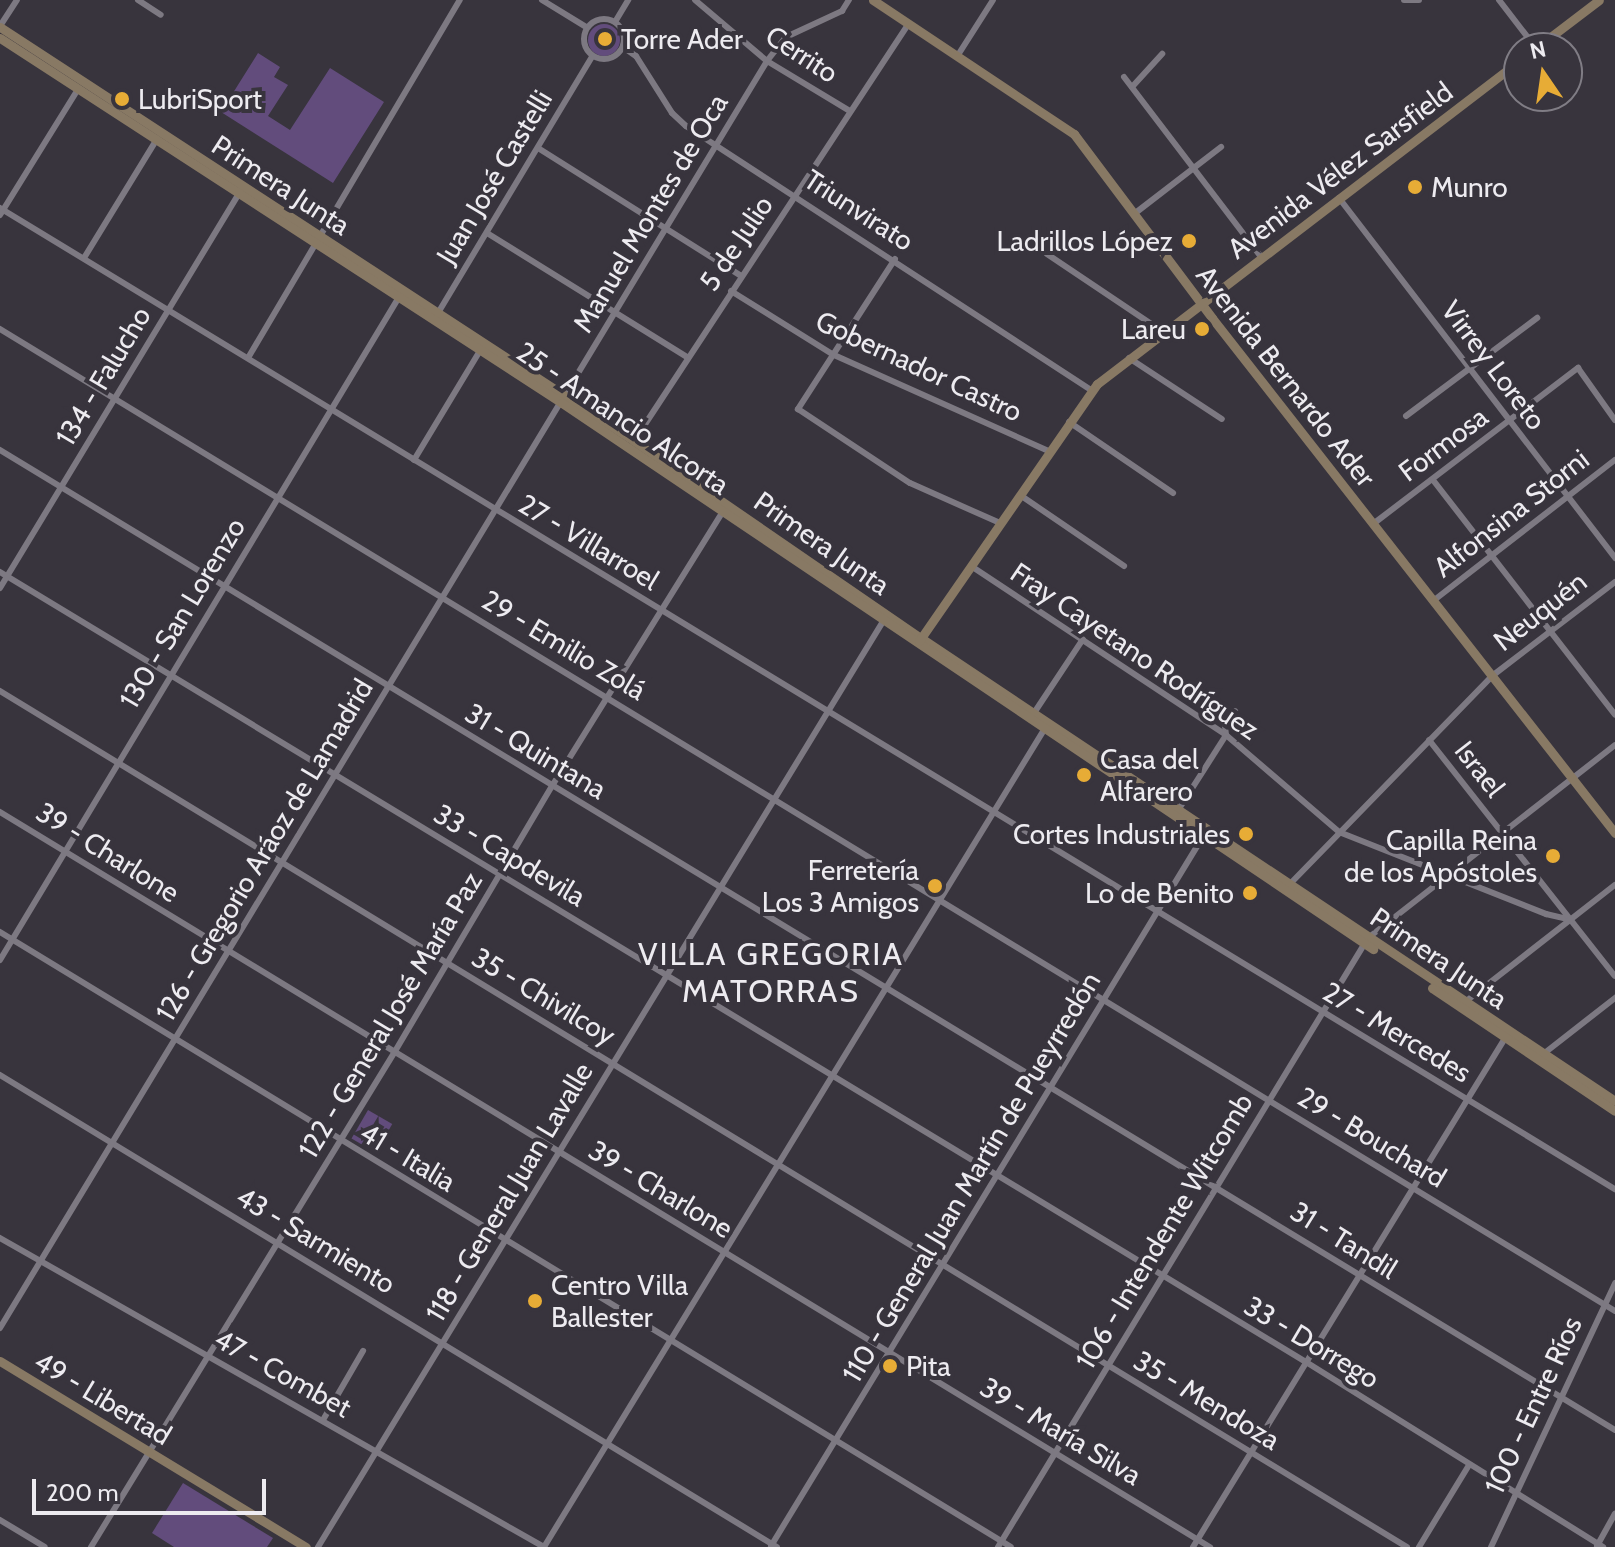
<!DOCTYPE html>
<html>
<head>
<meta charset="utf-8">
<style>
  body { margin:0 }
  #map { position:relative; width:1615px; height:1547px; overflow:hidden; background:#38343d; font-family:Cabin,sans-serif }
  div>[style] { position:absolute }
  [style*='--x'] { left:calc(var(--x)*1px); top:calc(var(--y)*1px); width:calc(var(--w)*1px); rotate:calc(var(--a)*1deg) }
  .green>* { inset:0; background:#624c7c; transform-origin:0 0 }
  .round { border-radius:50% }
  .street>* { height:6px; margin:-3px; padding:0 3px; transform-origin:3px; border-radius:3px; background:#7d7982 }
  .street>.ring { margin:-3px; padding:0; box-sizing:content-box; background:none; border:6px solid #7d7982; border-radius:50% }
  .secondary>* { height:9px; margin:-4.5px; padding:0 4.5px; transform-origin:4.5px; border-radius:4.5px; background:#887964 }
  .dots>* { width:22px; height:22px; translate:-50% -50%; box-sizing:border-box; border:4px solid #38343d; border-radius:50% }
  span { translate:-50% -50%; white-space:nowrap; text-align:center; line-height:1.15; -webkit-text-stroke:8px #38343d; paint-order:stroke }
  .poi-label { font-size:28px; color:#edebf0 }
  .left { translate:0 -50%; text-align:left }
  .right { translate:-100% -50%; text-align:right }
  .street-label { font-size:28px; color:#edebf0 }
  .quarter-label { font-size:32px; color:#edebf0; letter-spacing:2px }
  .north { position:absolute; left:1503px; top:32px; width:80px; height:80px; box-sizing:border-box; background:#38343d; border:2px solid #807d85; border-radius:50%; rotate:347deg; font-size:22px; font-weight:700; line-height:32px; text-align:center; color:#edebf0 }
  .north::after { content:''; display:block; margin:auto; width:28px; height:36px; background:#e7ac36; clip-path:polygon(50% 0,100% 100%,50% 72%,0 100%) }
  .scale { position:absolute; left:32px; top:1479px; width:234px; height:36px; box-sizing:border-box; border:4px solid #edebf0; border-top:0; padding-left:10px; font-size:24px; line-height:28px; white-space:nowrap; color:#edebf0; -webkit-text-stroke:6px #38343d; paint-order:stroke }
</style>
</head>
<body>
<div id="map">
  <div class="green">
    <i class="round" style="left:588px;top:24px;width:32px;height:32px"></i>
    <i style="clip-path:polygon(258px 53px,280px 67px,274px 77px,288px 85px,268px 116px,290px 130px,330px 68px,384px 102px,333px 183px,221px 112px)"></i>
    <i style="left:368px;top:1110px;width:28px;height:33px;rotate:30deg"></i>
    <i style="clip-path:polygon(183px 1483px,273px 1538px,267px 1547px,174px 1547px,152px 1533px)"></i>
  </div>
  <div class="street">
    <i style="--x:138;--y:0;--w:27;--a:33"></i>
    <i style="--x:542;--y:0;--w:52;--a:31.5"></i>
    <i style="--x:695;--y:0;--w:94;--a:40.3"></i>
    <i style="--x:767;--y:61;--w:97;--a:31.1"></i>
    <i style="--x:1404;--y:0;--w:15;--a:0"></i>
    <i style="--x:1499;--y:0;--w:61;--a:52.4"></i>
    <i class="ring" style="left:584px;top:19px;width:34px;height:34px"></i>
    <i style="--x:615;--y:22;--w:26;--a:-59"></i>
    <i style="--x:0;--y:26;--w:31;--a:-57"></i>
    <i style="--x:623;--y:47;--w:16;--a:35"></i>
    <i style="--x:636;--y:56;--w:67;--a:57.7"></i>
    <i style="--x:672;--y:113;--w:19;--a:43"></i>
    <i style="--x:686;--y:126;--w:483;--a:33.1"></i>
    <i style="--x:958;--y:55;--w:65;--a:-57.5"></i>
    <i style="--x:1124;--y:77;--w:228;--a:52.7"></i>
    <i style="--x:1132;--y:87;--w:45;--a:-47.7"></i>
    <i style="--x:538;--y:148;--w:240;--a:32.2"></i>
    <i style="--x:1339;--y:198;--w:454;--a:52.5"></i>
    <i style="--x:0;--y:208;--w:1890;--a:31.28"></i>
    <i style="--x:1134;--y:214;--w:110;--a:-37.6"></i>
    <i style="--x:0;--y:215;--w:148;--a:-58.2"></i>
    <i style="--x:487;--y:233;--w:235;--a:31.8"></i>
    <i style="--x:1047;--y:254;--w:140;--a:33.9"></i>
    <i style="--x:84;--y:258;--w:140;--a:-58.5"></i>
    <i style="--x:895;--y:259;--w:179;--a:122.9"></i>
    <i style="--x:798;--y:409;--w:134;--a:33.5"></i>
    <i style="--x:910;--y:483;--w:98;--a:24"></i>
    <i style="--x:731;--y:291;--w:121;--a:31.9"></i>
    <i style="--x:834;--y:355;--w:235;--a:24.1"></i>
    <i style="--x:438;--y:313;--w:299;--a:-59"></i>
    <i style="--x:0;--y:329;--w:1890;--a:31.3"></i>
    <i style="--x:248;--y:358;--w:416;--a:-59.4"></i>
    <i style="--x:1129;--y:358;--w:111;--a:33.3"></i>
    <i style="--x:1406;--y:416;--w:164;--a:-36.8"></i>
    <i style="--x:1069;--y:422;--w:126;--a:34.3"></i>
    <i style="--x:634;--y:441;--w:500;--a:-56.66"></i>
    <i style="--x:0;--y:450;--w:1889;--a:31.25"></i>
    <i style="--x:414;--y:460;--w:130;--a:-58.9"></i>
    <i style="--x:1433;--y:480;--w:297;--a:52.2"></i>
    <i style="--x:1020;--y:495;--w:126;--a:34.3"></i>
    <i style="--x:1373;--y:524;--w:258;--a:-37.3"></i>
    <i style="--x:1578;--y:368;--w:64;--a:54.6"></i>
    <i style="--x:971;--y:566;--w:306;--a:33.5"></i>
    <i style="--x:1226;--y:735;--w:149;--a:40.6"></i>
    <i style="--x:1339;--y:832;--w:223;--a:21.6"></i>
    <i style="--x:1546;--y:914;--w:26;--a:13"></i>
    <i style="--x:0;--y:572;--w:1526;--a:31.17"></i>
    <i style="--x:1306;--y:1362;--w:350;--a:31.9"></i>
    <i style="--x:0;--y:588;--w:464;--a:-58.8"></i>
    <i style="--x:1433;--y:601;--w:230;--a:-37.8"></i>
    <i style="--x:0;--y:691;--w:1647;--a:31.32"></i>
    <i style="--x:1032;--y:716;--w:92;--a:-56.5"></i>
    <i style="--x:1429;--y:740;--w:300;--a:51.8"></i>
    <i style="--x:0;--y:812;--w:1416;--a:31.28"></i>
    <i style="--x:1177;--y:812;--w:91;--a:-57.5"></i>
    <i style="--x:1226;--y:735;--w:9;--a:-96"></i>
    <i style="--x:1225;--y:726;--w:18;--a:-56"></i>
    <i style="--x:1288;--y:886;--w:293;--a:-45.8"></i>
    <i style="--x:1492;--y:676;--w:155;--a:-37.4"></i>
    <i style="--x:0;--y:932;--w:1183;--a:31.31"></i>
    <i style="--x:0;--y:960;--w:774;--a:-58.96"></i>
    <i style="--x:1465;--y:1002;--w:190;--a:-38"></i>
    <i style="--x:1542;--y:1055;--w:93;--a:-38"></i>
    <i style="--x:0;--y:1075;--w:909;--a:31.28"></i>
    <i style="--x:0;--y:1238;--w:626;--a:29.6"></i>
    <i style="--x:0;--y:1328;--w:1481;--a:-58.81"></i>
    <i style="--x:767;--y:61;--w:31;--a:-52"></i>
    <i style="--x:786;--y:37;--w:62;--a:-24.9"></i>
    <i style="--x:842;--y:11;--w:13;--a:-58"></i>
    <i style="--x:323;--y:1420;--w:80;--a:-59.9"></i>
    <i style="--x:0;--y:1520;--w:52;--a:31"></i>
    <i style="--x:771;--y:1546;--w:832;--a:-58.66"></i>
    <i style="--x:1597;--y:1546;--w:37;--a:-61"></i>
    <i style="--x:91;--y:1547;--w:580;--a:-58.48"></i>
    <i style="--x:394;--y:1053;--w:310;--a:-59.4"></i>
    <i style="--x:552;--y:786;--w:327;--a:-58.1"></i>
    <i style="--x:318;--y:1547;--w:1088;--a:-58.6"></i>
    <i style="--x:544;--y:1547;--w:960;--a:-58.54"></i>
    <i style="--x:998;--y:1547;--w:713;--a:-58.72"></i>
    <i style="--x:1368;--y:938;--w:313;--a:-38"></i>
    <i style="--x:1193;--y:1547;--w:601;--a:-58.48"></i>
    <i style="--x:1419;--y:1547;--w:96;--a:-58.6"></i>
    <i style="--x:1491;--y:1547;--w:292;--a:-64.8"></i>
  </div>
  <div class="secondary">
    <i style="--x:873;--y:0;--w:242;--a:33.7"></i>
    <i style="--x:1074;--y:134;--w:230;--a:53.1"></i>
    <i style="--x:1212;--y:318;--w:654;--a:51.96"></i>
    <i style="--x:0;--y:27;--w:757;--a:33.14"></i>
    <i style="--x:634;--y:441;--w:348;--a:34.5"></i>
    <i style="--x:921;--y:638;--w:834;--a:33.71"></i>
    <i style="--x:0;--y:38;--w:670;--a:33"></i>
    <i style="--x:562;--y:403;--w:978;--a:33.95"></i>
    <i style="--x:1536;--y:48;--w:79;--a:-37.3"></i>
    <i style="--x:919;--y:641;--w:313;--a:-55.3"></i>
    <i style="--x:1097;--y:384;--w:531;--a:-37.43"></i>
    <i style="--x:1432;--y:988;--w:220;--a:33.9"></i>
    <i style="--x:0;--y:1361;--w:358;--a:31.3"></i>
  </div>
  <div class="dots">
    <i style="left:605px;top:39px;background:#e7ac36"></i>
    <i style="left:122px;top:99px;background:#e7ac36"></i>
    <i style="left:1415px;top:187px;background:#e7ac36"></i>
    <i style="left:1189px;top:241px;background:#e7ac36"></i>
    <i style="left:1202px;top:329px;background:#e7ac36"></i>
    <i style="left:1084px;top:775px;background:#e7ac36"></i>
    <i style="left:1246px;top:834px;background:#e7ac36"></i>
    <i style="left:1553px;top:856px;background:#e7ac36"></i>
    <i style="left:935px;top:886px;background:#e7ac36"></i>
    <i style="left:1250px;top:893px;background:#e7ac36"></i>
    <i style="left:535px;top:1301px;background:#e7ac36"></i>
    <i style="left:890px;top:1366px;background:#e7ac36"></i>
  </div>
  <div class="poi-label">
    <span class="left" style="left:621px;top:39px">Torre Ader</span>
    <span class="left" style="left:138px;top:99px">LubriSport</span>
    <span class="left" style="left:1431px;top:187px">Munro</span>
    <span class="right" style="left:1173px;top:241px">Ladrillos López</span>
    <span class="right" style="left:1186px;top:329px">Lareu</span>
    <span class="left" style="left:1100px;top:775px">Casa del<br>Alfarero</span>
    <span class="right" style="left:1230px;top:834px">Cortes Industriales</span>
    <span class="right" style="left:1537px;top:856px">Capilla Reina<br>de los Apóstoles</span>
    <span class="right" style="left:919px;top:886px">Ferretería<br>Los 3 Amigos</span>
    <span class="right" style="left:1234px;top:893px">Lo de Benito</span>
    <span class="left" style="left:551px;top:1301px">Centro Villa<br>Ballester</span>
    <span class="left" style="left:906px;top:1366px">Pita</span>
  </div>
  <div class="street-label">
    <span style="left:802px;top:54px;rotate:33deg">Cerrito</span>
    <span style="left:1340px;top:170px;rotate:-37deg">Avenida Vélez Sarsfield</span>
    <span style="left:494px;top:177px;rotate:-59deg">Juan José Castelli</span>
    <span style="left:281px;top:185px;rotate:33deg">Primera Junta</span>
    <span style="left:859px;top:210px;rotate:33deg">Triunvirato</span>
    <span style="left:650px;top:213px;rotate:-59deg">Manuel Montes de Oca</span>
    <span style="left:736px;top:243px;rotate:-56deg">5 de Julio</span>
    <span style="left:1494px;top:365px;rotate:53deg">Virrey Loreto</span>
    <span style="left:919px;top:366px;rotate:25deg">Gobernador Castro</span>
    <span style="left:103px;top:376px;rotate:-59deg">134 - Falucho</span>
    <span style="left:1286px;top:376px;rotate:52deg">Avenida Bernardo Ader</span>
    <span style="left:623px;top:418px;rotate:34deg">25 - Amancio Alcorta</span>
    <span style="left:1443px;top:444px;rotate:-37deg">Formosa</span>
    <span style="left:1511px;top:513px;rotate:-38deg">Alfonsina Storni</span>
    <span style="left:589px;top:542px;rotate:31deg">27 - Villarroel</span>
    <span style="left:822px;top:543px;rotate:35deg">Primera Junta</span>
    <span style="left:1540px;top:611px;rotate:-38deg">Neuquén</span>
    <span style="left:182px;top:613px;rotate:-59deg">130 - San Lorenzo</span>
    <span style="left:564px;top:645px;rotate:31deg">29 - Emilio Zolá</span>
    <span style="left:1135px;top:651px;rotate:34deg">Fray Cayetano Rodríguez</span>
    <span style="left:536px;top:751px;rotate:31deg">31 - Quintana</span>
    <span style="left:1480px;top:769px;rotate:52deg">Israel</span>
    <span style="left:264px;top:850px;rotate:-59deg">126 - Gregorio Aráoz de Lamadrid</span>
    <span style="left:108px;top:852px;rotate:32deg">39 - Charlone</span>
    <span style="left:510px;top:855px;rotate:31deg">33 - Capdevila</span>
    <span style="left:1439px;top:958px;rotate:34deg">Primera Junta</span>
    <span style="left:544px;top:996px;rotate:31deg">35 - Chivilcoy</span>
    <span style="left:390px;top:1015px;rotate:-59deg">122 - General José María Paz</span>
    <span style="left:1397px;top:1032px;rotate:31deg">27 - Mercedes</span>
    <span style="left:1372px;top:1137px;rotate:31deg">29 - Bouchard</span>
    <span style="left:408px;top:1157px;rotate:31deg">41 - Italia</span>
    <span style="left:971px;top:1177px;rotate:-59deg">110 - General Juan Martín de Pueyrredón</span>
    <span style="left:661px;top:1189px;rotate:31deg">39 - Charlone</span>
    <span style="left:509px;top:1192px;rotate:-59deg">118 - General Juan Lavalle</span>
    <span style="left:1164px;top:1231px;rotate:-59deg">106 - Intendente Witcomb</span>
    <span style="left:316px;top:1240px;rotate:31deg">43 - Sarmiento</span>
    <span style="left:1344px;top:1240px;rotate:32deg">31 - Tandil</span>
    <span style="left:1312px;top:1342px;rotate:31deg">33 - Dorrego</span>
    <span style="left:283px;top:1373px;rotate:29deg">47 - Combet</span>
    <span style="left:103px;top:1398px;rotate:31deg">49 - Libertad</span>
    <span style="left:1207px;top:1400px;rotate:31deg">35 - Mendoza</span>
    <span style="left:1533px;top:1405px;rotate:-65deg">100 - Entre Ríos</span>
    <span style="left:1061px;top:1431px;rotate:31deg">39 - María Silva</span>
  </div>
  <div class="quarter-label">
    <span style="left:771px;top:973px">VILLA GREGORIA<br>MATORRAS</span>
  </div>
  <div class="north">N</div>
  <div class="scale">200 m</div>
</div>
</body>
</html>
